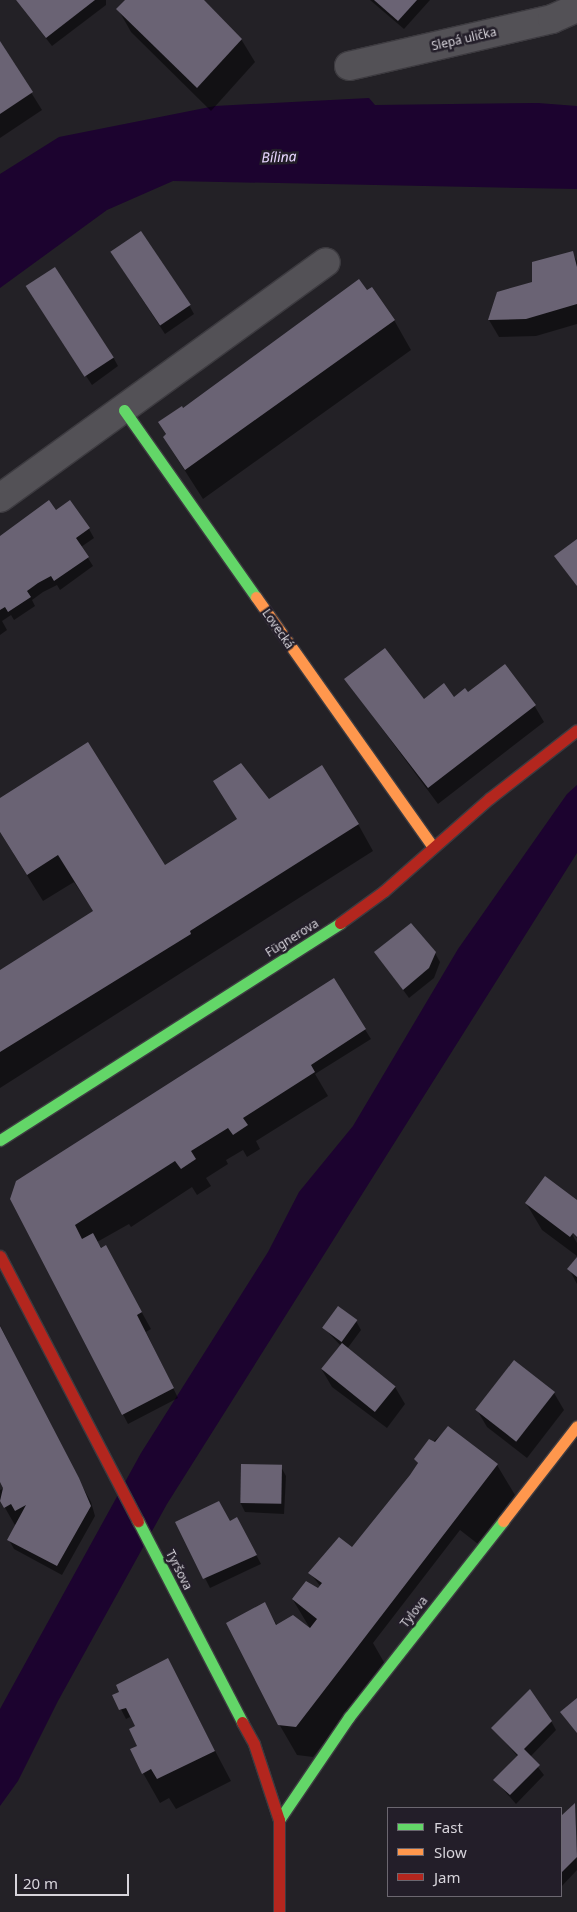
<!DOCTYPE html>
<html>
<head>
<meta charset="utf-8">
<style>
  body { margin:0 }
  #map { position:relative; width:577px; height:1912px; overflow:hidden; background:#232126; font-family:"Noto Sans",sans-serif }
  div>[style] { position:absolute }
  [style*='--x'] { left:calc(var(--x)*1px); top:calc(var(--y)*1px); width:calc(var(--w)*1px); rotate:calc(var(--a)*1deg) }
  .water>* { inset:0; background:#1c032f }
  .shadow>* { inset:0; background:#0007 }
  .building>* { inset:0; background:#6a6374; transform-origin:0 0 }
  .roads { filter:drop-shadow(1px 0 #3d3b40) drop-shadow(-1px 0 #3d3b40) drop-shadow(0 1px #3d3b40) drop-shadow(0 -1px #3d3b40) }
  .street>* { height:28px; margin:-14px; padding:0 14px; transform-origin:14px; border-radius:14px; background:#535156 }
  .fast>* { height:11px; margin:-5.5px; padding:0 5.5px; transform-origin:5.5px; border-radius:5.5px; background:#63d668 }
  .slow>* { height:11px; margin:-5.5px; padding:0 5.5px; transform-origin:5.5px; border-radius:5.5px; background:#ff974d }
  .jam>* { height:11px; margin:-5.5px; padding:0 5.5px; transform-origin:5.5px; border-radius:5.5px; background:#b3261e }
  span { translate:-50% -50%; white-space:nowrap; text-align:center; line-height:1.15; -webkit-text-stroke:5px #231e29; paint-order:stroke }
  .street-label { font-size:12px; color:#d7d4db }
  .water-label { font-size:14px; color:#e8d6ff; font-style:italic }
  .legend { position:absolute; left:387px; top:1807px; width:175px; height:90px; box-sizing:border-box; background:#231e29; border:1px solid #6b6770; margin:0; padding:6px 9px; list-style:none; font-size:15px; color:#d7d4db }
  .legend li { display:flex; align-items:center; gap:10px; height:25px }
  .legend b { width:25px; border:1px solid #6b6770 }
  .scale { position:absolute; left:15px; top:1874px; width:114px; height:22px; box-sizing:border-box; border:2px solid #d7d4db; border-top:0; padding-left:6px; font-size:15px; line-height:18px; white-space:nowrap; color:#d7d4db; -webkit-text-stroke:4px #231e29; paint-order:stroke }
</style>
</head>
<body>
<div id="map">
  <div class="water">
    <i style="clip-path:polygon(369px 98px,375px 105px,538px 103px,577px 106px,577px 189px,173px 181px,107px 210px,0 288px,0 174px,59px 137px,215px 106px)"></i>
    <i style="clip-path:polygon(577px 785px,577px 853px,167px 1504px,58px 1701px,18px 1781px,0 1806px,0 1709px,141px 1453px,268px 1252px,299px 1192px,353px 1126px,458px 949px,567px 794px)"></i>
  </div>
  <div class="shadow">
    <i style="clip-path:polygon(16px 0,106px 0,106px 5px,52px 46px)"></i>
    <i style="clip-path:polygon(127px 0,203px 0,241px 39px,255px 62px,211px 111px,131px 32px,118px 9px)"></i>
    <i style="clip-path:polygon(370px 0,430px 0,404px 29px)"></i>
    <i style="clip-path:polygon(0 43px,42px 110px,0 138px)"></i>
    <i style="clip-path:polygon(572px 253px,577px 261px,577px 324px,536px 336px,499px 337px,489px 320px)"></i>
    <i style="clip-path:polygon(117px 261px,189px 305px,194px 314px,165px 334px)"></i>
    <i style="clip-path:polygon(367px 292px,394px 320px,411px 350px,203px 499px,164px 438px,167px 436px,159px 423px)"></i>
    <i style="clip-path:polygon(33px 296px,113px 357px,118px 366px,92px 385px)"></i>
    <i style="clip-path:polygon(55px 512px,89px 529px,94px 538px,81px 547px,93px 566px,60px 590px,57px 585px,43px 592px,32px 600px,35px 606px,14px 620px,11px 615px,2px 621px,7px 630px,0 635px,0 537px)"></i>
    <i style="clip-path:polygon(346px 680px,424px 701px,454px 699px,468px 694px,534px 705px,544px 722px,438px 804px)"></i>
    <i style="clip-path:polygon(0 800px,164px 867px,269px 801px,358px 824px,373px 851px,0 1088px,0 971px,94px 912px,74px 882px,43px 901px,0 832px)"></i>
    <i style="clip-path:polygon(376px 953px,435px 953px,440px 962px,434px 978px,409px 998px)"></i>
    <i style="clip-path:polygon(334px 980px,371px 1039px,315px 1074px,328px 1096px,256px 1141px,260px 1149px,247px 1157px,243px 1150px,226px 1160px,228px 1164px,206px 1178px,211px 1186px,197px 1195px,192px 1187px,131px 1227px,129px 1224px,97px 1242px,115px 1264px,151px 1329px,146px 1332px,178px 1398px,128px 1424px,11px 1199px)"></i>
    <i style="clip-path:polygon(577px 1202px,577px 1238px,569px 1229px,577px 1243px,577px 1256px,542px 1230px,526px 1203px)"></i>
    <i style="clip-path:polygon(577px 1259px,577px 1284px,569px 1269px)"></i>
    <i style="clip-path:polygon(356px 1321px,361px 1330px,347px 1349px,395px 1387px,405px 1404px,387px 1428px,332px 1387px,322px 1370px,341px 1346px,323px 1327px)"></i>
    <i style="clip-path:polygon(0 1325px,57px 1440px,91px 1502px,95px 1516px,62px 1575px,14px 1549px,9px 1540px,16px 1527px,0 1499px,0 1490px,5px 1488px,0 1479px)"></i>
    <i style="clip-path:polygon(554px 1393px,564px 1410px,527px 1458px,487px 1427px,477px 1410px)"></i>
    <i style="clip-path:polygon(448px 1428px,497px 1465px,515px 1495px,478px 1544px,460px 1530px,373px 1643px,385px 1664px,313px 1757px,297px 1755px,279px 1724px,264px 1604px,277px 1625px,311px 1630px,293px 1600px,318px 1592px,321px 1587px,310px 1573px,352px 1549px,411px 1475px,418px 1464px,415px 1459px)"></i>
    <i style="clip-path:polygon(281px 1467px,286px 1476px,284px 1514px,245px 1512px,240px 1502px)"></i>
    <i style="clip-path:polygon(177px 1522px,230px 1523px,242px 1528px,261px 1564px,210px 1588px)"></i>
    <i style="clip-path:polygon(114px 1696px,193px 1709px,231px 1781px,176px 1809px,169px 1798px,160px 1803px,143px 1773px,136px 1727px,130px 1717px,126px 1719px)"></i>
    <i style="clip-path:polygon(551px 1721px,556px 1730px,530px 1757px,544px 1775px,516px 1804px,495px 1780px,518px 1757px,493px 1728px)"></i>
    <i style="clip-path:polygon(575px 1805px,577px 1870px,561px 1887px,561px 1818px)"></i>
  </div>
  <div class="building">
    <i style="clip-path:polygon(16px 0,95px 0,46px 38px)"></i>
    <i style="clip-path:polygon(125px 0,204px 0,242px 39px,197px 88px,116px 9px)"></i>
    <i style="clip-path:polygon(374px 0,417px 0,398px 21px)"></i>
    <i style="clip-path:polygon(0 41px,33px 92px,0 114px)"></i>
    <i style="left:141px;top:231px;width:89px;height:37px;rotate:56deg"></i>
    <i style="clip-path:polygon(573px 251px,577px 267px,577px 304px,526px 319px,488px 320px,497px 292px,532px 282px,532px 262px)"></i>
    <i style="left:55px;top:267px;width:108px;height:35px;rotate:57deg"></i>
    <i style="clip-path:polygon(359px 279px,367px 290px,372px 287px,395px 320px,185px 470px,163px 437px,166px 434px,158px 422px,182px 406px,183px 408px)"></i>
    <i style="clip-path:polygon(49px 500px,56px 510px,70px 500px,90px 528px,76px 538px,89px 557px,54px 581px,51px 576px,38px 583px,27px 591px,31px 597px,8px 612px,5px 607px,0 610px,0 536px)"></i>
    <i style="clip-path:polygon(577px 539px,577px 586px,554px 556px)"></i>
    <i style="clip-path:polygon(385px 648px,424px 699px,444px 683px,454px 697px,465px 688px,468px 692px,505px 664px,536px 705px,428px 788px,344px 679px)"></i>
    <i style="clip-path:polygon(88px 742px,165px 865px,237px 819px,213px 781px,241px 763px,269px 799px,322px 765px,359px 824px,190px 931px,191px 934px,0 1052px,0 970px,93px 911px,58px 855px,27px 875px,0 832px,0 798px)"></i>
    <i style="clip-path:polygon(411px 923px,436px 952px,429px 968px,403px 990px,374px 952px)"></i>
    <i style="clip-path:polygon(334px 978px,366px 1029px,311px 1065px,315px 1072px,243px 1118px,248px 1125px,233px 1135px,228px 1128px,191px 1151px,196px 1159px,181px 1169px,175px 1161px,75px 1225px,82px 1239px,93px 1233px,101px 1248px,106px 1245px,142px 1312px,137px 1315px,174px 1388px,122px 1415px,10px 1199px,16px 1181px)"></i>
    <i style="clip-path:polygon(545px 1176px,577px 1200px,577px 1237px,573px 1233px,570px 1237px,525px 1203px)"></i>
    <i style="clip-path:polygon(577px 1257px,577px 1277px,567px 1269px)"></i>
    <i style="left:338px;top:1306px;width:24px;height:27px;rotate:36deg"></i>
    <i style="clip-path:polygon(0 1326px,79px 1478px,91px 1506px,57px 1566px,7px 1540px,26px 1505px,15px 1511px,11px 1504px,4px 1508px,0 1501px,3px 1488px,0 1482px)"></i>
    <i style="left:342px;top:1343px;width:69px;height:33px;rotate:39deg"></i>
    <i style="left:514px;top:1360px;width:52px;height:63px;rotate:38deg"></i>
    <i style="clip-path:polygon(448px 1426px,498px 1464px,296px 1727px,278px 1725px,226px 1623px,265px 1602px,276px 1625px,293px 1615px,310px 1628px,317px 1619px,292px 1599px,306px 1581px,318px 1588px,322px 1583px,308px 1573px,339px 1537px,352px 1547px,410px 1475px,418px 1463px,414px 1459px,429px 1439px,435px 1442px)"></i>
    <i style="left:241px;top:1464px;width:41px;height:39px;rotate:1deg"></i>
    <i style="clip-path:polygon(219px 1501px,230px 1521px,237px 1517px,257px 1555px,203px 1579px,175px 1522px)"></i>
    <i style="clip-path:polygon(168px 1658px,215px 1751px,157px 1779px,151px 1769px,142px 1774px,130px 1749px,137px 1746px,129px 1729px,135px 1726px,126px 1708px,119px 1710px,112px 1695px,119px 1692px,116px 1685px)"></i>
    <i style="clip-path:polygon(530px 1689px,552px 1721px,524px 1749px,540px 1765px,510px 1795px,493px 1780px,518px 1755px,491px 1728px)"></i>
    <i style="clip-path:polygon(577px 1698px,577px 1733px,560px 1712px)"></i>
    <i style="clip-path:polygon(575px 1803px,577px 1857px,561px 1873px,561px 1816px)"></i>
  </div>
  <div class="roads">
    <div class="street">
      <i style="--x:349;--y:66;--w:208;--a:-13"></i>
      <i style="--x:552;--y:19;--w:27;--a:-24"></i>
      <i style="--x:0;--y:498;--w:402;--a:-35.9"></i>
    </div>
    <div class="fast">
      <i style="--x:124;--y:410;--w:229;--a:54.8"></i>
      <i style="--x:0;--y:1140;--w:403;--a:-32.5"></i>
      <i style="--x:138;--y:1521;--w:226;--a:62.6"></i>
      <i style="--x:279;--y:1820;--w:125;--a:-55.8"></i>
      <i style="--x:349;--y:1717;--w:249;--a:-51.8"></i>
    </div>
    <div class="slow">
      <i style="--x:256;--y:597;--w:306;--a:54.7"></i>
      <i style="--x:503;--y:1521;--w:120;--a:-52.1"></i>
    </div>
    <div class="jam">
      <i style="--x:340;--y:923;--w:54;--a:-36"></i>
      <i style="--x:384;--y:891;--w:141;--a:-41.3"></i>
      <i style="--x:490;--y:798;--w:110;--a:-38"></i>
      <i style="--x:0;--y:1256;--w:299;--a:62.5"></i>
      <i style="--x:242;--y:1722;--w:25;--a:61"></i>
      <i style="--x:254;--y:1744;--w:80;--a:71.8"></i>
      <i style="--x:279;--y:1820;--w:92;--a:90"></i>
    </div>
  </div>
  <div class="street-label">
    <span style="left:464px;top:39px;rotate:-13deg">Slepá ulička</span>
    <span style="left:278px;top:629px;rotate:55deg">Lovecká</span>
    <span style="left:292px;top:938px;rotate:-32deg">Fügnerova</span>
    <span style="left:179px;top:1570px;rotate:63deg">Tyršova</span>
    <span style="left:414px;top:1612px;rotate:-52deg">Tylova</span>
  </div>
  <div class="water-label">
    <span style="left:279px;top:157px;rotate:-2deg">Bílina</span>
  </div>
  <ul class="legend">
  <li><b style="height:6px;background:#63d668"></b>Fast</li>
  <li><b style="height:6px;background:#ff974d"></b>Slow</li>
  <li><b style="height:6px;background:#b3261e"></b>Jam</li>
  </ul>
  <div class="scale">20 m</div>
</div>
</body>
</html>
